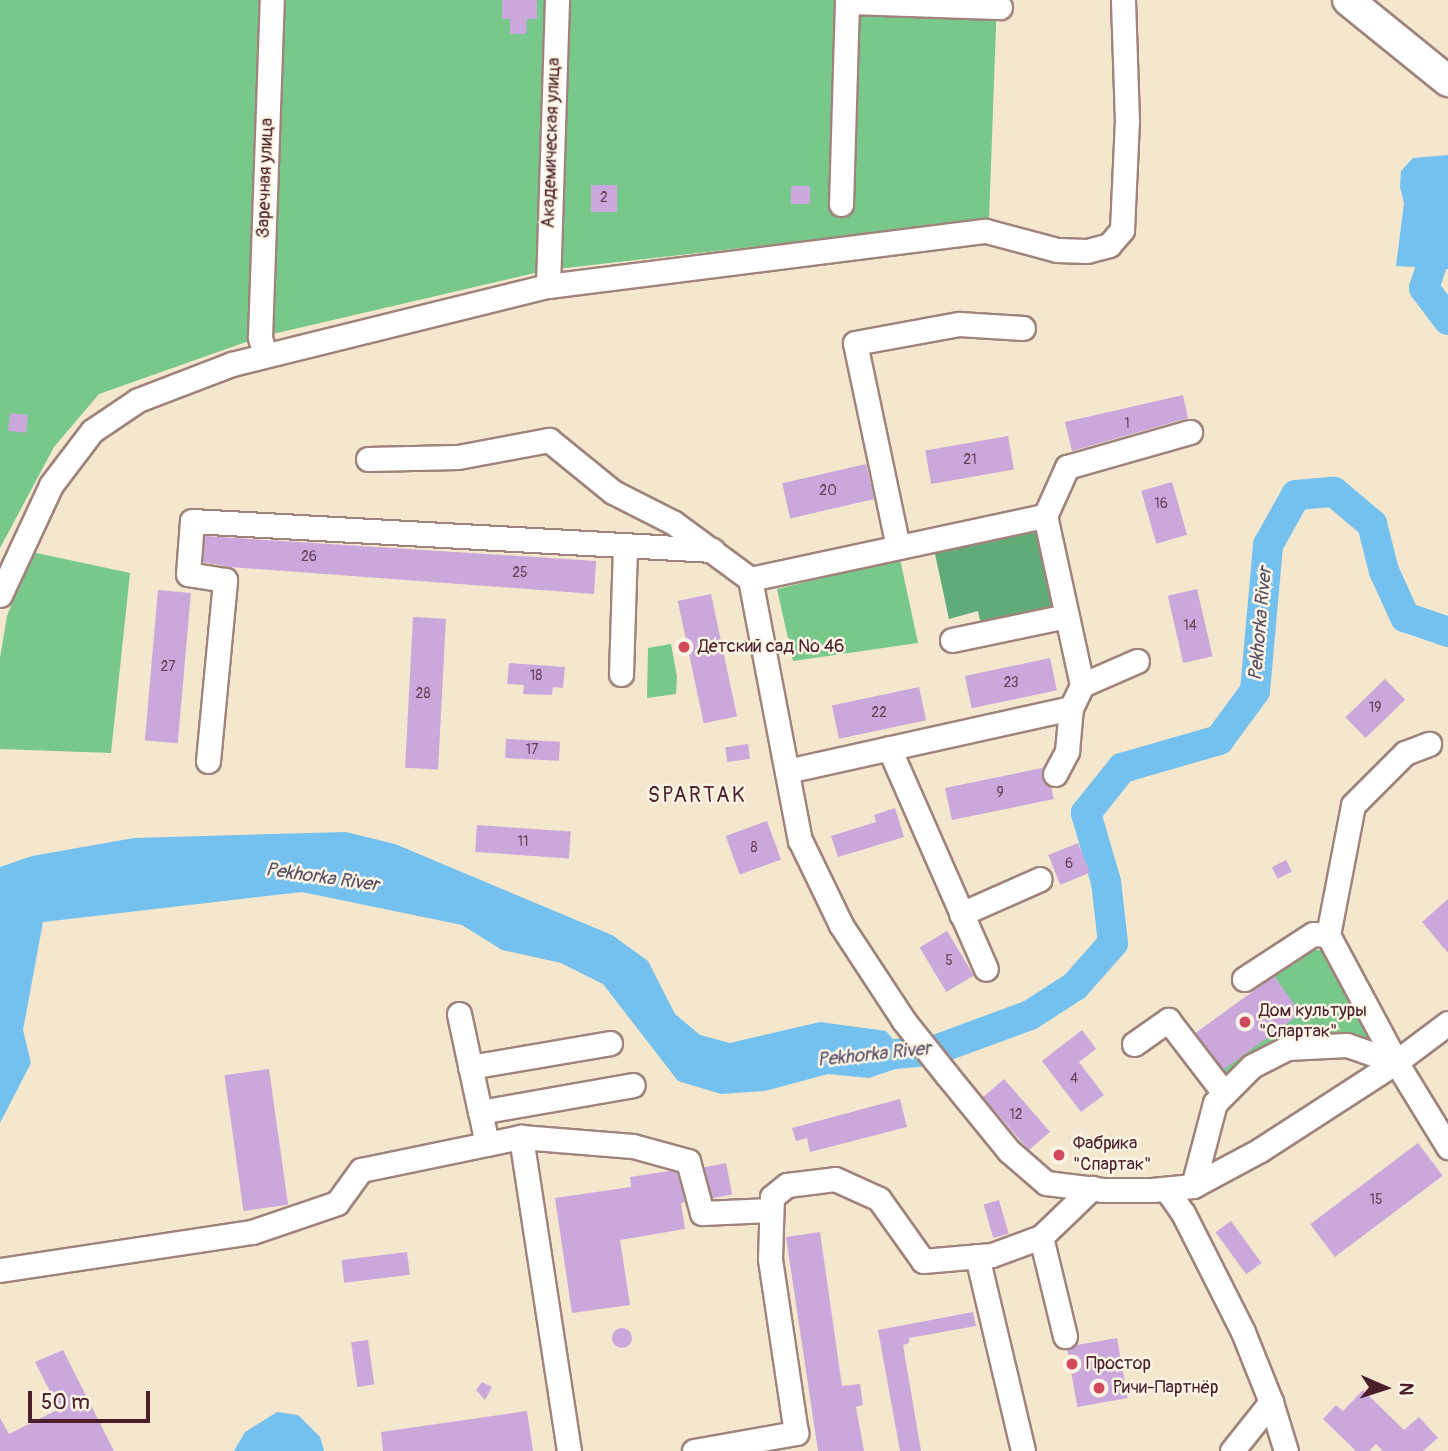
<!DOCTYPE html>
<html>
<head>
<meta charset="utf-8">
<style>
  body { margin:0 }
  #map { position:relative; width:1448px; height:1451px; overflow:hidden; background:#f4e7cd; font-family:Pangolin,sans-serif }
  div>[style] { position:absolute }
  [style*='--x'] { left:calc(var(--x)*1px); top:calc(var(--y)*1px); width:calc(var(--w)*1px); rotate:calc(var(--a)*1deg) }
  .green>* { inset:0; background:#77c88a }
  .forest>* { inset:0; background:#61ac76 }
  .water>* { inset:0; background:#74c0ee }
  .river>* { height:30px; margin:-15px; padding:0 15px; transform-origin:15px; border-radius:15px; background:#74c0ee }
  .building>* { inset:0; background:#cba8dc; transform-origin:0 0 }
  .round { border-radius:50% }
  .roads { filter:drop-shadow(2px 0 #9f837c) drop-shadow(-2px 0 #9f837c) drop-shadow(0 2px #9f837c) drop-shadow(0 -2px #9f837c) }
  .minor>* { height:23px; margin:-11.5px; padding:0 11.5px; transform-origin:11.5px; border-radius:11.5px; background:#fff }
  .major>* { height:30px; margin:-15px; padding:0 15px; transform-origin:15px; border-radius:15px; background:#fff }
  .dots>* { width:19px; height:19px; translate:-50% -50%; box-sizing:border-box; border:4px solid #fcf5e5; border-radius:50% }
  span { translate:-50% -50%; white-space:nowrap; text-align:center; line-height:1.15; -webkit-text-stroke:5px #fcf5e5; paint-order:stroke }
  .number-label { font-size:14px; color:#6a4157 }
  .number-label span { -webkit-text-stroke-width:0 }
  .street-label { font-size:18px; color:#4a1f2b }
  .poi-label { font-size:18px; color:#4a1f2b }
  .left { translate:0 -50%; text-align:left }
  .water-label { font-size:19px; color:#574f66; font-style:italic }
  .quarter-label { font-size:21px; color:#4a1f2b; letter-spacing:2px }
  .north { position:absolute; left:1350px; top:1353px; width:70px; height:70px; -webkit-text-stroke:5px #fcf5e5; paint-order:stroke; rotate:93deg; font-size:19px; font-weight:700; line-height:28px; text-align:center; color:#4a1f2b }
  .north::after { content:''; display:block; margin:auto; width:24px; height:32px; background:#4a1f2b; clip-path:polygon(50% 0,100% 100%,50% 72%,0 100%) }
  .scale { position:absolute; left:28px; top:1391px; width:122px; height:32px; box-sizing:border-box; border:4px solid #4a1f2b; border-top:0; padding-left:9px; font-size:21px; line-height:24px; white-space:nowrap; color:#4a1f2b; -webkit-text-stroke:5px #fcf5e5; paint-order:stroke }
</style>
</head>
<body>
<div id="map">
  <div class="green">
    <i style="clip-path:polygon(0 0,997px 0,989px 220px,548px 270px,260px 337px,99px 394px,54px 447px,0 548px)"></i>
    <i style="clip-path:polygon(32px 552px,130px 573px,111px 753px,0 749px,0 658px,7px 616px)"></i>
    <i style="clip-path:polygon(900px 559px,918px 643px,793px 661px,777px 589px)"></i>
    <i style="clip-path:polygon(671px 644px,677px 677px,676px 694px,647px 698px,648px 648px)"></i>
    <i style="clip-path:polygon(1313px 950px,1325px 950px,1383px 1038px,1363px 1052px,1287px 1048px,1231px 1087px,1219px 1071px,1300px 1014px,1272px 973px)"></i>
  </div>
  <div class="forest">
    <i style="clip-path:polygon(1045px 516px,1067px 616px,983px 634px,978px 611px,949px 619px,932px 540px)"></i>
  </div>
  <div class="water">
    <i style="clip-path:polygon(1448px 155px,1448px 269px,1396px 266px,1404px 203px,1400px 187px,1401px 171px,1413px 158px)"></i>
    <i style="clip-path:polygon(346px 832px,395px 844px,612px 935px,648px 961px,675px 1014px,700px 1035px,730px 1043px,820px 1022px,886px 1031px,913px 1063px,869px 1078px,828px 1074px,765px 1091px,721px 1094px,678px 1081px,603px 984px,561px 963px,502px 950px,462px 925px,302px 892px,43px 922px,23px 1030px,31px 1063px,0 1123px,0 867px,32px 856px,134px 838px)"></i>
    <i style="clip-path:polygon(277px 1412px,298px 1415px,320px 1437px,324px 1451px,234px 1451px,245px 1432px)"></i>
  </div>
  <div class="river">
    <i style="--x:1448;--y:216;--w:76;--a:108.4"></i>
    <i style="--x:1424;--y:288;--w:40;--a:53"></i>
    <i style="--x:866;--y:1057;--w:69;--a:-5.8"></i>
    <i style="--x:935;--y:1050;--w:101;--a:-20.2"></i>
    <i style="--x:1030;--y:1015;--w:54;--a:-32.8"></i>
    <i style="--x:1075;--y:986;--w:57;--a:-48.5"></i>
    <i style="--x:1113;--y:943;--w:61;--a:-96.5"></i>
    <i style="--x:1106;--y:882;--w:72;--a:-106.2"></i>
    <i style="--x:1086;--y:813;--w:58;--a:-51.3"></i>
    <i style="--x:1122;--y:768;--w:101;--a:-16.1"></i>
    <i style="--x:1219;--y:740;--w:61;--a:-53.7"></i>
    <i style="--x:1255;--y:691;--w:147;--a:-84.9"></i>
    <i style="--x:1268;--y:545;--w:57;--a:-60.8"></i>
    <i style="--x:1296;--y:495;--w:38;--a:-5"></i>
    <i style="--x:1334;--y:492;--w:50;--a:40.1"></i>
    <i style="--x:1372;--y:524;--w:49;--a:75.7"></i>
    <i style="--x:1384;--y:571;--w:51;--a:65.5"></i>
    <i style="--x:1405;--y:617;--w:46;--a:19.2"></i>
  </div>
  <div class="building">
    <i style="clip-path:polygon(502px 0,537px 0,537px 19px,527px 19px,526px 34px,510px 34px,510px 19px,502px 19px)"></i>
    <i style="left:591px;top:185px;width:26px;height:27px"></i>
    <i style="left:810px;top:186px;width:18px;height:19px;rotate:90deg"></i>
    <i style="clip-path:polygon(1183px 395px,1188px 418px,1072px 451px,1065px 422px)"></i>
    <i style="left:10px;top:413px;width:18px;height:18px;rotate:6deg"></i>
    <i style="left:1008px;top:436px;width:34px;height:84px;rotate:80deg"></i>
    <i style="left:866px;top:464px;width:36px;height:86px;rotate:77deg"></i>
    <i style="left:1172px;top:482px;width:55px;height:32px;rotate:74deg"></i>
    <i style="clip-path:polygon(205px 536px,596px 561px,594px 594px,230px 567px,203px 562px)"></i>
    <i style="left:1197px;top:589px;width:69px;height:30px;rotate:77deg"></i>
    <i style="left:158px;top:590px;width:33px;height:151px;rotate:5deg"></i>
    <i style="left:711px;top:594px;width:125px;height:34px;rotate:78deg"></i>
    <i style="left:413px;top:617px;width:33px;height:151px;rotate:3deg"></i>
    <i style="left:1050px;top:658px;width:33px;height:87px;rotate:78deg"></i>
    <i style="clip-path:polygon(509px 663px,565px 667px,563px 688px,553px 687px,552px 695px,523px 694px,524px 685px,507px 684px)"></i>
    <i style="left:1385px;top:679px;width:29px;height:55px;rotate:46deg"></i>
    <i style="left:919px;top:687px;width:34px;height:89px;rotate:78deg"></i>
    <i style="left:506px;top:739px;width:54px;height:19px;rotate:3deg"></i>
    <i style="left:748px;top:744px;width:15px;height:23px;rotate:82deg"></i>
    <i style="clip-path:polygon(1042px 768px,1043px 781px,1051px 787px,1054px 799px,952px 820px,945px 788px)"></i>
    <i style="clip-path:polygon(895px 808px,904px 837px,838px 857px,831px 836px,876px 822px,874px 815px)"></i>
    <i style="left:767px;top:821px;width:41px;height:44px;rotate:70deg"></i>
    <i style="left:477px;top:825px;width:94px;height:27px;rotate:4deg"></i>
    <i style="left:1078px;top:843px;width:32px;height:32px;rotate:68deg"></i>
    <i style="left:1286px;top:860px;width:13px;height:16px;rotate:63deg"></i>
    <i style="clip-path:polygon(1448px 899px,1448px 953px,1422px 922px)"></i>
    <i style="left:947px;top:931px;width:52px;height:32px;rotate:59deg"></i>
    <i style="left:1274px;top:976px;width:46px;height:97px;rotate:54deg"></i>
    <i style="clip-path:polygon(1082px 1030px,1096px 1049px,1079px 1062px,1104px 1095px,1081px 1112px,1042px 1061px)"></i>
    <i style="left:269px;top:1069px;width:137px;height:45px;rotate:82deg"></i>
    <i style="left:1004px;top:1079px;width:70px;height:28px;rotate:49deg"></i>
    <i style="clip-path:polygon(900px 1099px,907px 1127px,810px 1152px,807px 1138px,796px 1141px,792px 1128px)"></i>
    <i style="left:1418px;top:1143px;width:41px;height:135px;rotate:53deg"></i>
    <i style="left:726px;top:1163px;width:32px;height:22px;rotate:79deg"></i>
    <i style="clip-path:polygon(670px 1171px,677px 1172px,685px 1202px,681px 1203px,685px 1229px,620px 1240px,630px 1305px,572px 1313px,555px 1198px,631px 1187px,630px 1177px)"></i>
    <i style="left:999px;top:1200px;width:35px;height:16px;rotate:74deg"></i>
    <i style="left:1231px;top:1221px;width:52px;height:19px;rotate:54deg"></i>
    <i style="clip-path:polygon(820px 1232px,842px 1386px,860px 1384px,863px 1405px,856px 1407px,864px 1451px,818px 1451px,786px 1237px)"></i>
    <i style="left:407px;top:1252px;width:23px;height:66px;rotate:83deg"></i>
    <i style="clip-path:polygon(973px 1312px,976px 1326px,909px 1338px,909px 1343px,903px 1345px,921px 1451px,900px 1451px,878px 1330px)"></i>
    <i class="round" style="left:612px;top:1328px;width:20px;height:20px"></i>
    <i style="left:1117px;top:1338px;width:61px;height:51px;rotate:80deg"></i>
    <i style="left:368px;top:1340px;width:45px;height:17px;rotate:82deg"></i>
    <i style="clip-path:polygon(63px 1350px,114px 1451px,0 1451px,0 1418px,9px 1434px,59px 1409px,35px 1362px)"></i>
    <i style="clip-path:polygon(482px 1382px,492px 1387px,485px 1400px,476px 1390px)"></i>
    <i style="clip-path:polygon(1363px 1390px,1404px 1430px,1419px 1417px,1438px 1438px,1423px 1451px,1383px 1451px,1376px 1444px,1369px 1451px,1356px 1451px,1323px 1419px,1336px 1405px,1343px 1411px)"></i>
    <i style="clip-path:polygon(527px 1411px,533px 1451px,383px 1451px,381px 1432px)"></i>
  </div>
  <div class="roads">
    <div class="minor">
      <i style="--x:847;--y:2;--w:153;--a:1.9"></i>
      <i style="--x:841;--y:204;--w:204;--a:-88.3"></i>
      <i style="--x:548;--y:286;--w:286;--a:-88.2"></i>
      <i style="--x:265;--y:355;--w:19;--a:-106"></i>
      <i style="--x:260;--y:337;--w:337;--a:-88"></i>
      <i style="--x:368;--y:459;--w:90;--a:-1.3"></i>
      <i style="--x:458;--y:457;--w:93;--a:-10.6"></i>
      <i style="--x:549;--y:440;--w:82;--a:39.1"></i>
      <i style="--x:613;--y:492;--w:68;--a:26.9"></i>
      <i style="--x:674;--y:523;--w:94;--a:36.4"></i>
      <i style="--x:750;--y:579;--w:266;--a:79.2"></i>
      <i style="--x:800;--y:840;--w:94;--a:64.2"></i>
      <i style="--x:841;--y:925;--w:115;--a:56.7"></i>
      <i style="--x:904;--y:1021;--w:69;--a:51.5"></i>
      <i style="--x:947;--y:1075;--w:98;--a:50.8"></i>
      <i style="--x:1009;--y:1151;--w:49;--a:40.9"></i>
      <i style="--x:1046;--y:1183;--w:57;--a:7"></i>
      <i style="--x:1103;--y:1190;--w:49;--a:0"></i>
      <i style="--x:1152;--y:1190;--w:41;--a:-5.6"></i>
      <i style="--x:1193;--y:1186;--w:76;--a:-28.2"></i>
      <i style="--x:1260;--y:1150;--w:162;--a:-32.9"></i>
      <i style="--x:1396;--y:1062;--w:65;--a:-36.9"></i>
      <i style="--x:898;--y:547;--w:208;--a:-101.9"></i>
      <i style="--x:855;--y:343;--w:106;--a:-10.4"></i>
      <i style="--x:959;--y:324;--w:64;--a:3.6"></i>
      <i style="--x:750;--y:579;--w:302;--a:-12.1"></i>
      <i style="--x:1045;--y:516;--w:54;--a:-65.8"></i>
      <i style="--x:1067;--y:467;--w:128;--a:-15.9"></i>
      <i style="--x:0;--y:595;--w:121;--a:-65.1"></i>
      <i style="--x:51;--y:485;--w:68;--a:-52.8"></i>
      <i style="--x:92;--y:431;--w:55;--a:-34"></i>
      <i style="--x:138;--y:400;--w:101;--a:-21"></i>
      <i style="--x:232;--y:364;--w:325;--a:-13.9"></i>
      <i style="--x:548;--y:286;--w:441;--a:-7.2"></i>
      <i style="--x:986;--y:231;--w:73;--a:15"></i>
      <i style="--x:1057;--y:250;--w:30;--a:2"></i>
      <i style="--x:1087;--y:251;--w:23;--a:-15"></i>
      <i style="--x:1109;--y:245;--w:20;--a:-49"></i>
      <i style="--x:1122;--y:230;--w:109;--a:-87.4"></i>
      <i style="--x:1127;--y:121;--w:121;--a:-91.9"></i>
      <i style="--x:952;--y:640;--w:117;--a:-11.8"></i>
      <i style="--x:621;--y:674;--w:129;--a:-88.2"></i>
      <i style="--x:1082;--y:685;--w:60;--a:-23.6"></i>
      <i style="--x:889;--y:748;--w:241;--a:66.3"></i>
      <i style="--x:208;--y:761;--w:182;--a:-84.6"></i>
      <i style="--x:225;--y:580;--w:37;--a:-171"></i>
      <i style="--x:188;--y:574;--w:53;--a:-85.7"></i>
      <i style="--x:192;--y:521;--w:521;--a:3.19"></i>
      <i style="--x:787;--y:771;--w:291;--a:-12.5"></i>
      <i style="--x:1071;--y:708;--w:25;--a:-64"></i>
      <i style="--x:1082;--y:685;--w:173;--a:-102.3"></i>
      <i style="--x:1055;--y:774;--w:26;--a:-62"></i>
      <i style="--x:1067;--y:751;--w:43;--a:-84.7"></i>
      <i style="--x:961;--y:914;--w:86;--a:-23.9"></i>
      <i style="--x:1328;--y:935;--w:132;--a:-79.1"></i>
      <i style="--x:1353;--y:805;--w:74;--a:-45"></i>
      <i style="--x:1405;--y:753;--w:26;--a:-21"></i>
      <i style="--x:1244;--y:979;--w:82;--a:-33.1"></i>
      <i style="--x:1313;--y:934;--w:15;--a:4"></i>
      <i style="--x:1328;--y:935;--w:144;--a:61.8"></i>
      <i style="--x:459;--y:1014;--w:100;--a:77.9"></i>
      <i style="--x:1134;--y:1044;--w:42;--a:-35.2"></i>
      <i style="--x:1168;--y:1020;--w:92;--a:52.5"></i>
      <i style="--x:470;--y:1067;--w:142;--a:-9.7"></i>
      <i style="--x:487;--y:1144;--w:33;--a:-102"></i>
      <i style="--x:480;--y:1112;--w:155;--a:-10"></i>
      <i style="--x:1193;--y:1186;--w:86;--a:-75.2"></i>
      <i style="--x:1215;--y:1103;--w:52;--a:-45"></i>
      <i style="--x:1252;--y:1066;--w:39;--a:-27"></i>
      <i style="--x:1287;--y:1048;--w:60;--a:-2.9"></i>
      <i style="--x:1347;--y:1045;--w:52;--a:19.1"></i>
      <i style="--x:1396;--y:1062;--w:100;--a:58.5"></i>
      <i style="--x:1166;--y:1189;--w:29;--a:55"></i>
      <i style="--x:1183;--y:1213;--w:133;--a:63.2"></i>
      <i style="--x:1243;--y:1332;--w:75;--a:68.2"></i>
      <i style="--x:1271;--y:1402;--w:51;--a:73"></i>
      <i style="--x:1041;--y:1237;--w:102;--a:76.4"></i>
      <i style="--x:977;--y:1256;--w:200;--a:76.7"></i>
      <i style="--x:0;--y:1270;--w:255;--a:-8.6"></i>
      <i style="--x:252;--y:1232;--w:90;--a:-18.8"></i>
      <i style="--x:337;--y:1203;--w:41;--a:-54"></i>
      <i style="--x:361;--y:1170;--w:163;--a:-11.7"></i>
      <i style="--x:569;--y:1451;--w:318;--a:-98.7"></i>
      <i style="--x:521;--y:1137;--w:112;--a:4.6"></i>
      <i style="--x:633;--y:1146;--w:57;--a:15.3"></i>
      <i style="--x:688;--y:1161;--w:54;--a:74.9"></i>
      <i style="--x:702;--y:1213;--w:69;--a:-2.5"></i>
      <i style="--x:694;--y:1451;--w:104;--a:-10"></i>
      <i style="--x:796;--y:1433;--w:176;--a:-98.5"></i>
      <i style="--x:770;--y:1259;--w:62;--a:-88.2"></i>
      <i style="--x:772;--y:1197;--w:19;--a:-39"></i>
      <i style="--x:787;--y:1185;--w:48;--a:-7.1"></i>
      <i style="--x:835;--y:1179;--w:48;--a:24.4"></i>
      <i style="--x:879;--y:1199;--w:76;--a:54.6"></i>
      <i style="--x:923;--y:1261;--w:69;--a:-5"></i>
      <i style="--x:992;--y:1255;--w:52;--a:-20.2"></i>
      <i style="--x:1041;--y:1237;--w:71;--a:-43.9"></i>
      <i style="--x:1232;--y:1451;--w:63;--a:-51.5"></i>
    </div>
    <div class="major">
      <i style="--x:1348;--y:0;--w:129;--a:39"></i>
    </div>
  </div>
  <div class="dots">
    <i style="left:684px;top:647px;background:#d1495b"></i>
    <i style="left:1245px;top:1022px;background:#d1495b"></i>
    <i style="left:1059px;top:1155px;background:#d1495b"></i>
    <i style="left:1072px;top:1364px;background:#d1495b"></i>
    <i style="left:1099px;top:1388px;background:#d1495b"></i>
  </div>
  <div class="number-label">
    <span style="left:604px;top:198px">2</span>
    <span style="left:1127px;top:424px">1</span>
    <span style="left:970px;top:460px">21</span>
    <span style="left:828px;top:491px">20</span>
    <span style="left:1161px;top:504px">16</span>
    <span style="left:309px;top:557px">26</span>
    <span style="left:520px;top:573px">25</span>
    <span style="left:1190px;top:626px">14</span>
    <span style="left:168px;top:667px">27</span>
    <span style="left:536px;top:676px">18</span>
    <span style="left:1011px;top:683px">23</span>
    <span style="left:423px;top:694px">28</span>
    <span style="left:1375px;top:708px">19</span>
    <span style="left:879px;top:713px">22</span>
    <span style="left:532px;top:750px">17</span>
    <span style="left:1000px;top:793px">9</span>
    <span style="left:523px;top:842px">11</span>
    <span style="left:754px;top:848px">8</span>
    <span style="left:1069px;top:864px">6</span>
    <span style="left:949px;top:961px">5</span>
    <span style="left:1074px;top:1079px">4</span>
    <span style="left:1016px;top:1115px">12</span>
    <span style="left:1376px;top:1200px">15</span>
  </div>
  <div class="street-label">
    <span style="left:552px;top:143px;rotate:-88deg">Академическая улица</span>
    <span style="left:266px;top:178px;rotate:-88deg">Заречная улица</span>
  </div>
  <div class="poi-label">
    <span class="left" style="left:698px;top:647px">Детский сад № 46</span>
    <span class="left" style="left:1259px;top:1022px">Дом культуры<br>"Спартак"</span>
    <span class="left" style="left:1073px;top:1155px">Фабрика<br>"Спартак"</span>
    <span class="left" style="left:1086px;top:1364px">Простор</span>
    <span class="left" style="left:1113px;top:1388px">Ричи-Партнёр</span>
  </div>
  <div class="water-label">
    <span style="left:1261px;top:624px;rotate:-85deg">Pekhorka River</span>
    <span style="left:322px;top:878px;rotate:8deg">Pekhorka River</span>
    <span style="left:874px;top:1055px;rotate:-6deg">Pekhorka River</span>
  </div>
  <div class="quarter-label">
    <span style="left:697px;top:796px">SPARTAK</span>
  </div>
  <div class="north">N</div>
  <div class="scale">50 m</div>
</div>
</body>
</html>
